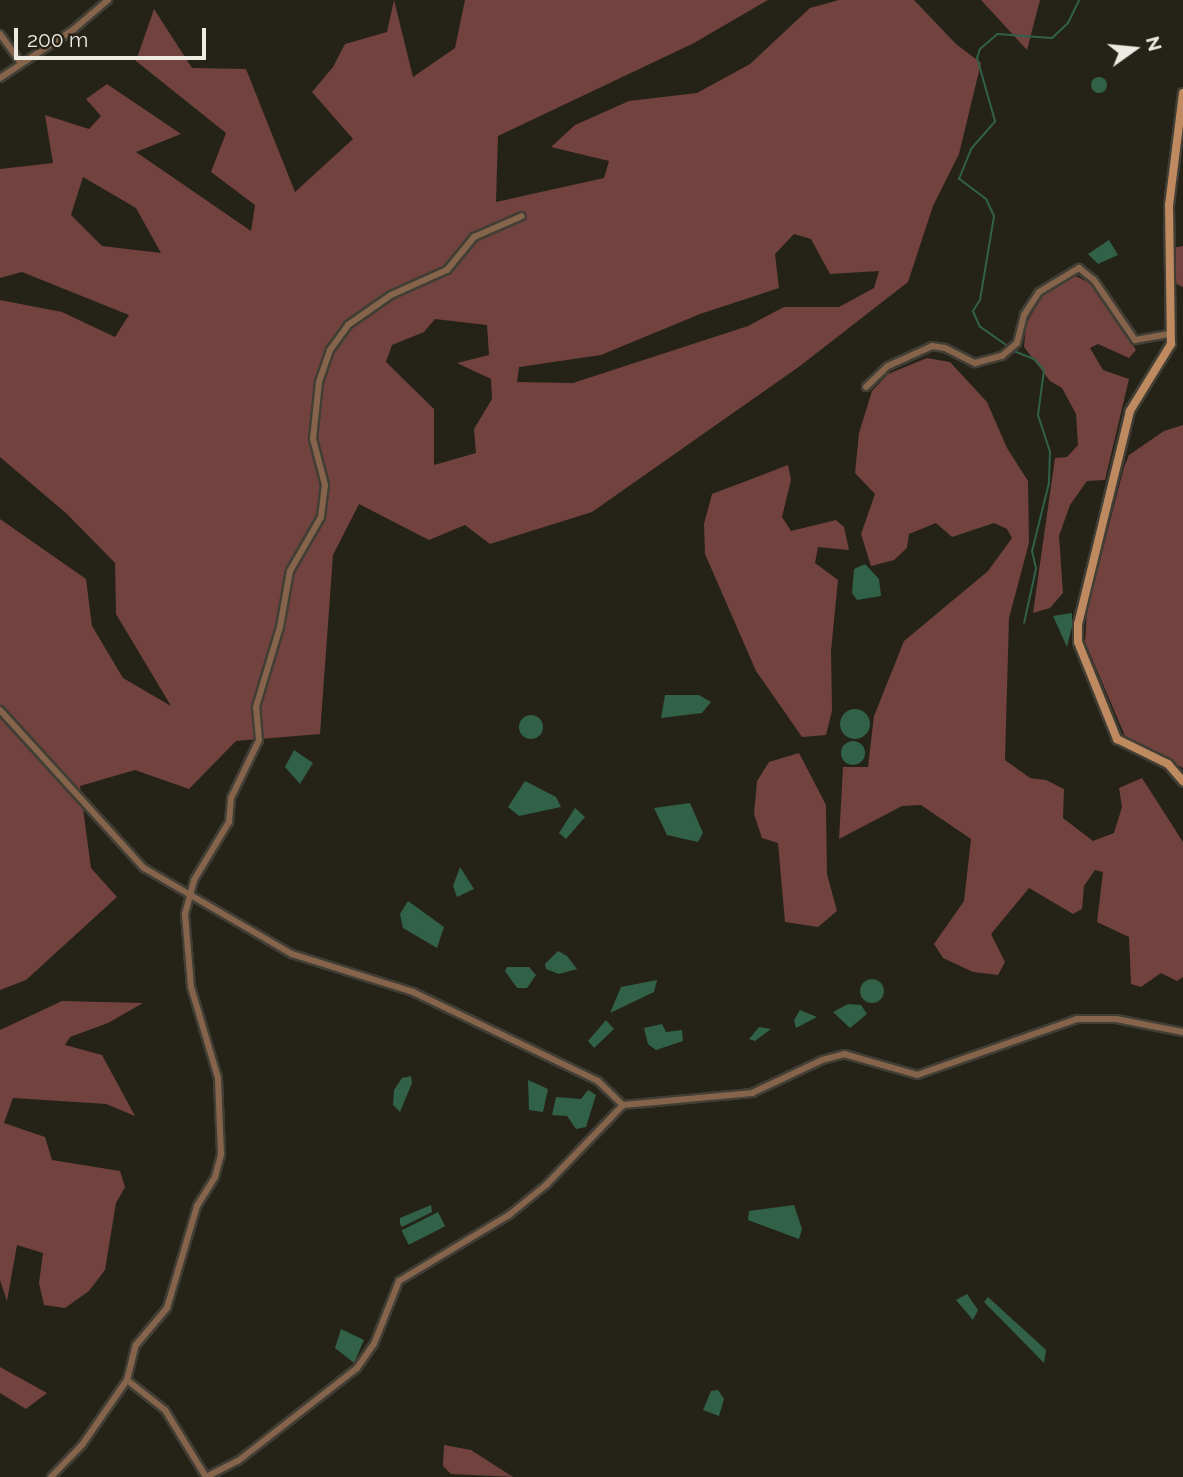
<!DOCTYPE html>
<html>
<head>
<meta charset="utf-8">
<style>
  body { margin:0 }
  #map { position:relative; width:1183px; height:1477px; overflow:hidden; background:#252218; font-family:Raleway,sans-serif }
  div>[style] { position:absolute }
  [style*='--x'] { left:calc(var(--x)*1px); top:calc(var(--y)*1px); width:calc(var(--w)*1px); rotate:calc(var(--a)*1deg) }
  .forest>* { inset:0; background:#71423e }
  .water>* { inset:0; background:#316149; transform-origin:0 0 }
  .round { border-radius:50% }
  .stream>* { height:2px; margin:-1px; padding:0 1px; transform-origin:1px; border-radius:1px; background:#316149 }
  .roads { filter:drop-shadow(2px 0 #413e35) drop-shadow(-2px 0 #413e35) drop-shadow(0 2px #413e35) drop-shadow(0 -2px #413e35) }
  .street>* { height:6px; margin:-3px; padding:0 3px; transform-origin:3px; border-radius:3px; background:#85644b }
  .secondary>* { height:8px; margin:-4px; padding:0 4px; transform-origin:4px; border-radius:4px; background:#bf8a60 }
  span { translate:-50% -50%; white-space:nowrap; text-align:center; line-height:1.15; -webkit-text-stroke:5px #252218; paint-order:stroke }
  .north { position:absolute; left:1099px; top:14px; width:70px; height:70px; -webkit-text-stroke:5px #252218; paint-order:stroke; rotate:75deg; font-size:19px; font-weight:700; line-height:28px; text-align:center; color:#edebe4 }
  .north::after { content:''; display:block; margin:auto; width:24px; height:32px; background:#edebe4; clip-path:polygon(50% 0,100% 100%,50% 72%,0 100%) }
  .scale { position:absolute; left:14px; top:28px; width:192px; height:32px; box-sizing:border-box; border:4px solid #edebe4; border-top:0; padding-left:9px; font-size:21px; line-height:24px; white-space:nowrap; color:#edebe4; -webkit-text-stroke:5px #252218; paint-order:stroke }
</style>
</head>
<body>
<div id="map">
  <div class="forest">
    <i style="clip-path:polygon(evenodd,394px 0,413px 77px,455px 48px,465px 0,768px 0,694px 43px,498px 136px,496px 202px,604px 178px,609px 161px,551px 147px,575px 125px,629px 101px,697px 93px,750px 64px,810px 8px,839px 0,914px 0,956px 44px,981px 63px,959px 154px,933px 206px,908px 282px,800px 366px,592px 512px,490px 544px,465px 525px,429px 540px,359px 504px,333px 555px,320px 734px,236px 741px,189px 789px,135px 770px,80px 786px,91px 868px,117px 897px,26px 980px,0 990px,0 519px,86px 579px,92px 626px,123px 678px,171px 706px,116px 614px,115px 563px,67px 514px,0 457px,0 300px,62px 312px,115px 337px,129px 315px,22px 272px,0 278px,0 169px,53px 163px,45px 115px,89px 129px,101px 116px,86px 99px,107px 84px,181px 134px,136px 152px,251px 231px,255px 205px,211px 172px,226px 133px,136px 61px,154px 9px,192px 68px,246px 69px,295px 192px,353px 139px,312px 92px,333px 67px,345px 44px,387px 32px,394px 0,83px 177px,136px 208px,161px 253px,102px 246px,71px 215px,83px 177px,394px 0,794px 234px,811px 239px,830px 274px,879px 271px,874px 288px,839px 307px,784px 307px,748px 326px,573px 383px,517px 382px,519px 367px,601px 355px,700px 314px,779px 288px,775px 254px,794px 234px,394px 0,435px 319px,487px 325px,489px 355px,457px 363px,491px 379px,492px 399px,474px 429px,476px 453px,434px 465px,434px 409px,386px 362px,392px 345px,424px 332px,435px 319px)"></i>
    <i style="clip-path:polygon(981px 0,1040px 0,1027px 50px)"></i>
    <i style="clip-path:polygon(1183px 246px,1183px 286px,1182px 287px,1170px 280px,1173px 248px)"></i>
    <i style="clip-path:polygon(1076px 276px,1095px 286px,1136px 350px,1129px 358px,1098px 344px,1090px 348px,1103px 370px,1129px 379px,1105px 480px,1087px 481px,1070px 505px,1059px 536px,1063px 593px,1050px 608px,1033px 613px,1055px 458px,1067px 457px,1078px 445px,1076px 414px,1062px 388px,1050px 381px,1024px 347px,1026px 325px,1043px 293px,1058px 281px)"></i>
    <i style="clip-path:polygon(927px 358px,950px 362px,987px 402px,1007px 448px,1028px 481px,1029px 543px,1009px 618px,1005px 760px,1030px 778px,1046px 780px,1064px 789px,1063px 818px,1093px 841px,1114px 833px,1122px 807px,1119px 788px,1142px 778px,1183px 842px,1183px 977px,1177px 981px,1161px 973px,1141px 987px,1131px 984px,1129px 937px,1097px 922px,1103px 872px,1095px 870px,1084px 886px,1082px 909px,1073px 914px,1029px 888px,991px 934px,1005px 962px,998px 975px,973px 972px,943px 958px,934px 944px,964px 901px,971px 839px,921px 805px,902px 806px,839px 839px,843px 767px,868px 767px,874px 716px,904px 641px,988px 571px,1012px 538px,1007px 529px,994px 523px,952px 537px,936px 523px,909px 534px,907px 548px,894px 560px,871px 566px,861px 534px,875px 494px,855px 473px,859px 433px,872px 391px,888px 374px)"></i>
    <i style="clip-path:polygon(1183px 425px,1183px 768px,1125px 736px,1085px 642px,1087px 611px,1124px 467px,1129px 455px,1164px 431px)"></i>
    <i style="clip-path:polygon(788px 465px,791px 480px,782px 517px,791px 531px,836px 520px,844px 527px,849px 550px,818px 547px,815px 563px,838px 580px,831px 651px,832px 711px,826px 735px,802px 737px,756px 671px,705px 554px,704px 524px,712px 494px)"></i>
    <i style="clip-path:polygon(799px 753px,826px 805px,827px 874px,837px 911px,818px 927px,785px 922px,778px 843px,762px 838px,754px 814px,757px 781px,769px 762px)"></i>
    <i style="clip-path:polygon(62px 1001px,143px 1003px,108px 1023px,70px 1037px,65px 1045px,102px 1055px,135px 1116px,106px 1104px,13px 1098px,4px 1123px,45px 1137px,52px 1160px,120px 1171px,125px 1187px,116px 1203px,105px 1270px,89px 1291px,65px 1308px,44px 1305px,39px 1283px,43px 1253px,17px 1245px,7px 1301px,0 1280px,0 1030px)"></i>
    <i style="clip-path:polygon(0 1367px,47px 1393px,26px 1409px,0 1393px)"></i>
    <i style="clip-path:polygon(444px 1445px,471px 1450px,513px 1477px,451px 1474px,443px 1466px)"></i>
  </div>
  <div class="water">
    <i class="round" style="left:1091px;top:77px;width:16px;height:16px"></i>
    <i style="clip-path:polygon(1109px 240px,1118px 255px,1098px 264px,1088px 254px)"></i>
    <i style="clip-path:polygon(865px 564px,879px 579px,881px 596px,857px 600px,852px 593px,854px 569px)"></i>
    <i style="clip-path:polygon(1072px 613px,1072px 627px,1067px 647px,1053px 616px)"></i>
    <i style="clip-path:polygon(665px 695px,699px 695px,711px 702px,702px 713px,661px 718px)"></i>
    <i class="round" style="left:840px;top:709px;width:30px;height:30px"></i>
    <i class="round" style="left:519px;top:715px;width:24px;height:24px"></i>
    <i class="round" style="left:841px;top:741px;width:24px;height:24px"></i>
    <i style="clip-path:polygon(294px 750px,313px 763px,300px 784px,285px 767px)"></i>
    <i style="clip-path:polygon(525px 781px,556px 797px,561px 807px,519px 816px,508px 807px)"></i>
    <i style="clip-path:polygon(690px 803px,703px 833px,698px 842px,667px 835px,654px 808px)"></i>
    <i style="clip-path:polygon(575px 808px,585px 817px,566px 839px,559px 833px)"></i>
    <i style="clip-path:polygon(460px 867px,474px 889px,457px 897px,453px 886px)"></i>
    <i style="clip-path:polygon(408px 901px,444px 927px,437px 948px,403px 928px,400px 914px)"></i>
    <i style="clip-path:polygon(558px 951px,567px 956px,577px 969px,559px 974px,546px 969px,545px 964px)"></i>
    <i style="clip-path:polygon(507px 967px,529px 967px,536px 975px,527px 988px,517px 988px,505px 971px)"></i>
    <i class="round" style="left:860px;top:979px;width:24px;height:24px"></i>
    <i style="clip-path:polygon(657px 980px,654px 992px,610px 1013px,621px 987px)"></i>
    <i style="clip-path:polygon(848px 1004px,861px 1005px,867px 1014px,850px 1028px,833px 1012px)"></i>
    <i style="clip-path:polygon(800px 1010px,817px 1017px,796px 1028px,794px 1020px)"></i>
    <i style="clip-path:polygon(606px 1020px,614px 1029px,594px 1048px,588px 1041px)"></i>
    <i style="clip-path:polygon(662px 1024px,666px 1032px,682px 1030px,683px 1041px,656px 1050px,648px 1044px,644px 1028px)"></i>
    <i style="clip-path:polygon(759px 1027px,771px 1029px,755px 1041px,749px 1039px)"></i>
    <i style="clip-path:polygon(411px 1076px,412px 1083px,400px 1112px,393px 1105px,394px 1090px,402px 1078px)"></i>
    <i style="clip-path:polygon(528px 1080px,548px 1089px,543px 1112px,529px 1110px)"></i>
    <i style="clip-path:polygon(588px 1090px,596px 1095px,586px 1127px,576px 1129px,567px 1116px,552px 1115px,556px 1097px,581px 1099px)"></i>
    <i style="clip-path:polygon(431px 1205px,432px 1212px,402px 1227px,400px 1224px,400px 1218px)"></i>
    <i style="clip-path:polygon(794px 1205px,802px 1229px,799px 1239px,748px 1220px,749px 1211px)"></i>
    <i style="left:438px;top:1212px;width:16px;height:41px;rotate:63deg"></i>
    <i style="clip-path:polygon(967px 1294px,978px 1310px,973px 1320px,956px 1300px)"></i>
    <i style="clip-path:polygon(988px 1297px,1046px 1350px,1044px 1363px,984px 1302px)"></i>
    <i style="clip-path:polygon(341px 1329px,364px 1340px,354px 1363px,335px 1348px)"></i>
    <i style="clip-path:polygon(718px 1390px,724px 1399px,719px 1416px,703px 1410px,711px 1391px)"></i>
  </div>
  <div class="stream">
    <i style="--x:1009;--y:347;--w:35;--a:-145"></i>
    <i style="--x:980;--y:327;--w:17;--a:-114"></i>
    <i style="--x:973;--y:311;--w:13;--a:-58"></i>
    <i style="--x:980;--y:300;--w:85;--a:-80.5"></i>
    <i style="--x:994;--y:216;--w:19;--a:-115"></i>
    <i style="--x:986;--y:199;--w:34;--a:-143"></i>
    <i style="--x:959;--y:179;--w:32;--a:-68"></i>
    <i style="--x:971;--y:149;--w:37;--a:-49"></i>
    <i style="--x:995;--y:121;--w:66;--a:-105.9"></i>
    <i style="--x:977;--y:58;--w:9;--a:-72"></i>
    <i style="--x:980;--y:49;--w:23;--a:-41"></i>
    <i style="--x:997;--y:34;--w:55;--a:4.2"></i>
    <i style="--x:1052;--y:38;--w:22;--a:-43"></i>
    <i style="--x:1068;--y:23;--w:25;--a:-64"></i>
    <i style="--x:1014;--y:351;--w:22;--a:22"></i>
    <i style="--x:1034;--y:359;--w:15;--a:48"></i>
    <i style="--x:1044;--y:370;--w:45;--a:97.6"></i>
    <i style="--x:1038;--y:415;--w:38;--a:72"></i>
    <i style="--x:1050;--y:451;--w:32;--a:92"></i>
    <i style="--x:1049;--y:483;--w:70;--a:104"></i>
    <i style="--x:1032;--y:551;--w:18;--a:77"></i>
    <i style="--x:1036;--y:569;--w:55;--a:102.5"></i>
  </div>
  <div class="roads">
    <div class="street">
      <i style="--x:0;--y:34;--w:36;--a:54"></i>
      <i style="--x:0;--y:78;--w:89;--a:-33.5"></i>
      <i style="--x:74;--y:29;--w:45;--a:-40.5"></i>
      <i style="--x:866;--y:387;--w:30;--a:-44"></i>
      <i style="--x:888;--y:366;--w:48;--a:-24.4"></i>
      <i style="--x:932;--y:346;--w:13;--a:9"></i>
      <i style="--x:945;--y:348;--w:34;--a:27"></i>
      <i style="--x:975;--y:363;--w:28;--a:-15"></i>
      <i style="--x:1002;--y:356;--w:20;--a:-41"></i>
      <i style="--x:1017;--y:343;--w:29;--a:-76"></i>
      <i style="--x:1024;--y:315;--w:27;--a:-57"></i>
      <i style="--x:1039;--y:292;--w:47;--a:-31"></i>
      <i style="--x:1079;--y:268;--w:19;--a:39"></i>
      <i style="--x:1094;--y:280;--w:73;--a:55.7"></i>
      <i style="--x:1135;--y:340;--w:36;--a:-10"></i>
      <i style="--x:0;--y:710;--w:214;--a:47.7"></i>
      <i style="--x:144;--y:868;--w:171;--a:30.2"></i>
      <i style="--x:292;--y:954;--w:127;--a:17.4"></i>
      <i style="--x:413;--y:992;--w:205;--a:25.7"></i>
      <i style="--x:598;--y:1081;--w:35;--a:44"></i>
      <i style="--x:127;--y:1380;--w:48;--a:38.3"></i>
      <i style="--x:165;--y:1410;--w:79;--a:58.5"></i>
      <i style="--x:206;--y:1477;--w:36;--a:-27"></i>
      <i style="--x:238;--y:1461;--w:151;--a:-38"></i>
      <i style="--x:357;--y:1368;--w:29;--a:-55"></i>
      <i style="--x:374;--y:1344;--w:68;--a:-68.4"></i>
      <i style="--x:399;--y:1281;--w:128;--a:-31"></i>
      <i style="--x:509;--y:1215;--w:48;--a:-39"></i>
      <i style="--x:546;--y:1185;--w:111;--a:-46.1"></i>
      <i style="--x:623;--y:1105;--w:130;--a:-5.3"></i>
      <i style="--x:752;--y:1093;--w:77;--a:-25.2"></i>
      <i style="--x:822;--y:1060;--w:23;--a:-15"></i>
      <i style="--x:844;--y:1054;--w:76;--a:16"></i>
      <i style="--x:917;--y:1075;--w:170;--a:-19.3"></i>
      <i style="--x:1077;--y:1019;--w:39;--a:0"></i>
      <i style="--x:1116;--y:1019;--w:68;--a:11"></i>
      <i style="--x:51;--y:1477;--w:45;--a:-45.9"></i>
      <i style="--x:82;--y:1445;--w:79;--a:-55.3"></i>
      <i style="--x:127;--y:1380;--w:36;--a:-76"></i>
      <i style="--x:136;--y:1345;--w:48;--a:-50"></i>
      <i style="--x:167;--y:1308;--w:106;--a:-73.6"></i>
      <i style="--x:197;--y:1206;--w:34;--a:-58"></i>
      <i style="--x:215;--y:1177;--w:24;--a:-75"></i>
      <i style="--x:221;--y:1154;--w:76;--a:-92.3"></i>
      <i style="--x:218;--y:1078;--w:95;--a:-106.5"></i>
      <i style="--x:191;--y:987;--w:73;--a:-94.7"></i>
      <i style="--x:185;--y:914;--w:35;--a:-75"></i>
      <i style="--x:194;--y:880;--w:68;--a:-58.9"></i>
      <i style="--x:229;--y:822;--w:24;--a:-85"></i>
      <i style="--x:231;--y:798;--w:64;--a:-64.2"></i>
      <i style="--x:259;--y:740;--w:33;--a:-95"></i>
      <i style="--x:256;--y:707;--w:84;--a:-73.3"></i>
      <i style="--x:280;--y:627;--w:57;--a:-79.9"></i>
      <i style="--x:290;--y:571;--w:62;--a:-60.1"></i>
      <i style="--x:321;--y:517;--w:32;--a:-83"></i>
      <i style="--x:325;--y:485;--w:48;--a:-104.6"></i>
      <i style="--x:313;--y:439;--w:57;--a:-84"></i>
      <i style="--x:319;--y:382;--w:34;--a:-71"></i>
      <i style="--x:330;--y:350;--w:31;--a:-54"></i>
      <i style="--x:348;--y:325;--w:52;--a:-34.9"></i>
      <i style="--x:391;--y:295;--w:61;--a:-24.1"></i>
      <i style="--x:447;--y:270;--w:43;--a:-50.7"></i>
      <i style="--x:474;--y:237;--w:52;--a:-23.6"></i>
    </div>
    <div class="secondary">
      <i style="--x:1183;--y:93;--w:113;--a:97.1"></i>
      <i style="--x:1169;--y:205;--w:139;--a:89.2"></i>
      <i style="--x:1171;--y:344;--w:79;--a:121.5"></i>
      <i style="--x:1130;--y:411;--w:219;--a:103.7"></i>
      <i style="--x:1078;--y:624;--w:18;--a:90"></i>
      <i style="--x:1078;--y:642;--w:105;--a:68.1"></i>
      <i style="--x:1117;--y:739;--w:57;--a:26.1"></i>
      <i style="--x:1168;--y:764;--w:23;--a:49"></i>
    </div>
  </div>
  <div class="north">N</div>
  <div class="scale">200 m</div>
</div>
</body>
</html>
